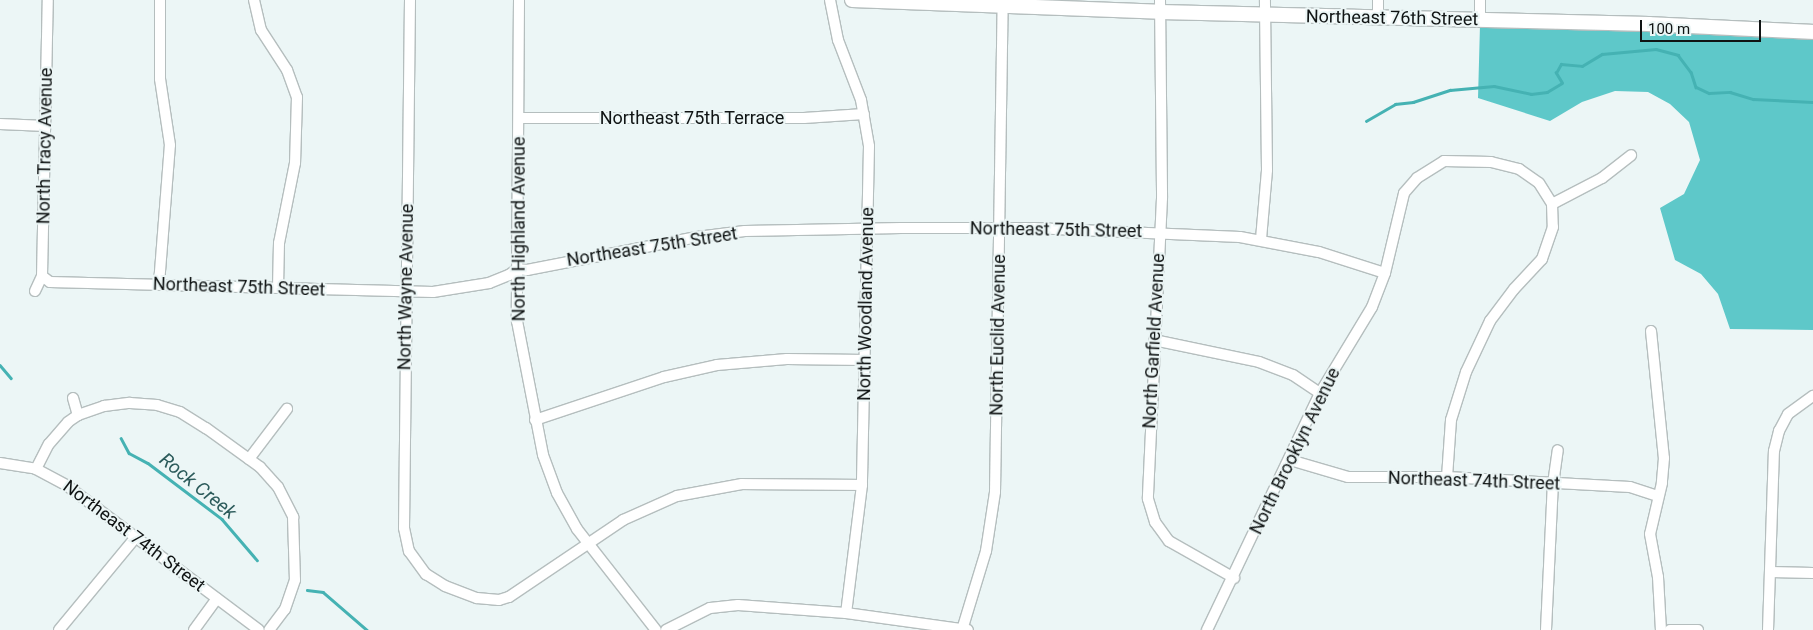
<!DOCTYPE html>
<html>
<head>
<meta charset="utf-8">
<style>
  body { margin:0 }
  #map { position:relative; width:1813px; height:630px; overflow:hidden; background:#ecf6f6; font-family:Roboto,sans-serif }
  div>[style] { position:absolute }
  [style*='--x'] { left:calc(var(--x)*1px); top:calc(var(--y)*1px); width:calc(var(--w)*1px); rotate:calc(var(--a)*1deg) }
  .forest>* { inset:0; background:#5ec8c9 }
  .stream>* { height:2.5px; margin:-1.25px; padding:0 1.25px; transform-origin:1.25px; border-radius:1.25px; background:#45b2b3 }
  .roads { filter:drop-shadow(1px 0 #b5bebe) drop-shadow(-1px 0 #b5bebe) drop-shadow(0 1px #b5bebe) drop-shadow(0 -1px #b5bebe) }
  .street>* { height:10px; margin:-5px; padding:0 5px; transform-origin:5px; border-radius:5px; background:#fff }
  .secondary>* { height:14px; margin:-7px; padding:0 7px; transform-origin:7px; border-radius:7px; background:#fff }
  span { translate:-50% -50%; white-space:nowrap; text-align:center; line-height:1.15; -webkit-text-stroke:4px #ecf6f6; paint-order:stroke }
  .street-label { font-size:18px; color:#101414 }
  .water-label { font-size:19px; color:#2c5b5b; font-style:italic }
  .scale { position:absolute; left:1640px; top:20px; width:121px; height:22px; box-sizing:border-box; border:2px solid #101414; border-top:0; padding-left:6px; font-size:15px; line-height:18px; white-space:nowrap; color:#101414; -webkit-text-stroke:4px #ecf6f6; paint-order:stroke }
</style>
</head>
<body>
<div id="map">
  <div class="forest">
    <i style="clip-path:polygon(1480px 25px,1675px 30px,1813px 39px,1813px 330px,1730px 329px,1718px 294px,1701px 274px,1675px 260px,1660px 208px,1684px 194px,1700px 160px,1689px 122px,1670px 104px,1648px 92px,1615px 91px,1582px 102px,1550px 121px,1478px 98px)"></i>
  </div>
  <div class="stream">
    <i style="--x:1366;--y:121;--w:34;--a:-30"></i>
    <i style="--x:1395;--y:104;--w:18;--a:-6"></i>
    <i style="--x:1413;--y:102;--w:39;--a:-18"></i>
    <i style="--x:1450;--y:90;--w:44;--a:-5.2"></i>
    <i style="--x:1494;--y:86;--w:38;--a:12"></i>
    <i style="--x:1531;--y:94;--w:16;--a:-7"></i>
    <i style="--x:1547;--y:92;--w:17;--a:-31"></i>
    <i style="--x:1562;--y:83;--w:12;--a:-121"></i>
    <i style="--x:1556;--y:73;--w:10;--a:-61"></i>
    <i style="--x:1561;--y:64;--w:21;--a:5"></i>
    <i style="--x:1582;--y:66;--w:23;--a:-31"></i>
    <i style="--x:1602;--y:54;--w:54;--a:-5.3"></i>
    <i style="--x:1656;--y:49;--w:23;--a:15"></i>
    <i style="--x:1678;--y:55;--w:21;--a:53"></i>
    <i style="--x:1691;--y:72;--w:16;--a:72"></i>
    <i style="--x:1696;--y:87;--w:14;--a:25"></i>
    <i style="--x:1709;--y:93;--w:21;--a:-3"></i>
    <i style="--x:1730;--y:92;--w:24;--a:17"></i>
    <i style="--x:1753;--y:99;--w:60;--a:2.9"></i>
    <i style="--x:0;--y:365;--w:17;--a:50"></i>
    <i style="--x:121;--y:438;--w:17;--a:62"></i>
    <i style="--x:129;--y:453;--w:21;--a:28"></i>
    <i style="--x:148;--y:463;--w:93;--a:37.1"></i>
    <i style="--x:222;--y:519;--w:54;--a:49.5"></i>
    <i style="--x:307;--y:590;--w:16;--a:7"></i>
    <i style="--x:323;--y:592;--w:58;--a:40.8"></i>
  </div>
  <div class="roads">
    <div class="street">
      <i style="--x:254;--y:0;--w:31;--a:77"></i>
      <i style="--x:261;--y:30;--w:48;--a:57"></i>
      <i style="--x:287;--y:70;--w:29;--a:70"></i>
      <i style="--x:297;--y:97;--w:66;--a:91.7"></i>
      <i style="--x:295;--y:163;--w:82;--a:101.3"></i>
      <i style="--x:279;--y:243;--w:44;--a:91.3"></i>
      <i style="--x:410;--y:0;--w:528;--a:90.65"></i>
      <i style="--x:404;--y:528;--w:24;--a:78"></i>
      <i style="--x:409;--y:551;--w:29;--a:54"></i>
      <i style="--x:426;--y:574;--w:22;--a:32"></i>
      <i style="--x:445;--y:586;--w:34;--a:21"></i>
      <i style="--x:477;--y:598;--w:22;--a:5"></i>
      <i style="--x:499;--y:600;--w:10;--a:-17"></i>
      <i style="--x:509;--y:597;--w:138;--a:-34"></i>
      <i style="--x:623;--y:520;--w:59;--a:-24"></i>
      <i style="--x:677;--y:496;--w:66;--a:-10.5"></i>
      <i style="--x:742;--y:484;--w:120;--a:0.5"></i>
      <i style="--x:519;--y:0;--w:321;--a:90.4"></i>
      <i style="--x:517;--y:321;--w:136;--a:79"></i>
      <i style="--x:543;--y:455;--w:40;--a:69.8"></i>
      <i style="--x:557;--y:493;--w:41;--a:60.9"></i>
      <i style="--x:577;--y:529;--w:128;--a:52"></i>
      <i style="--x:830;--y:0;--w:41;--a:78.7"></i>
      <i style="--x:838;--y:40;--w:64;--a:69"></i>
      <i style="--x:861;--y:100;--w:47;--a:80.1"></i>
      <i style="--x:869;--y:146;--w:339;--a:91.2"></i>
      <i style="--x:862;--y:485;--w:129;--a:97.1"></i>
      <i style="--x:1160;--y:0;--w:198;--a:89.4"></i>
      <i style="--x:1162;--y:198;--w:301;--a:92.7"></i>
      <i style="--x:1148;--y:499;--w:24;--a:73"></i>
      <i style="--x:1155;--y:522;--w:24;--a:54"></i>
      <i style="--x:1169;--y:541;--w:75;--a:29.6"></i>
      <i style="--x:1378;--y:18;--w:18;--a:-90"></i>
      <i style="--x:1480;--y:20;--w:20;--a:-90"></i>
      <i style="--x:520;--y:118;--w:284;--a:0"></i>
      <i style="--x:804;--y:118;--w:60;--a:-3.8"></i>
      <i style="--x:0;--y:124;--w:46;--a:2.5"></i>
      <i style="--x:1552;--y:204;--w:56;--a:-27.5"></i>
      <i style="--x:1602;--y:178;--w:37;--a:-38"></i>
      <i style="--x:1261;--y:239;--w:69;--a:-85"></i>
      <i style="--x:1267;--y:170;--w:170;--a:-90.7"></i>
      <i style="--x:42;--y:276;--w:10;--a:37"></i>
      <i style="--x:50;--y:282;--w:383;--a:1.5"></i>
      <i style="--x:433;--y:292;--w:57;--a:-9.1"></i>
      <i style="--x:489;--y:283;--w:22;--a:-22"></i>
      <i style="--x:509;--y:275;--w:10;--a:-37"></i>
      <i style="--x:517;--y:269;--w:10;--a:6"></i>
      <i style="--x:527;--y:270;--w:173;--a:-11"></i>
      <i style="--x:697;--y:237;--w:48;--a:-7.1"></i>
      <i style="--x:745;--y:231;--w:156;--a:-1.1"></i>
      <i style="--x:901;--y:228;--w:132;--a:0"></i>
      <i style="--x:1033;--y:228;--w:207;--a:2.5"></i>
      <i style="--x:1240;--y:237;--w:80;--a:10.8"></i>
      <i style="--x:1319;--y:252;--w:69;--a:17.7"></i>
      <i style="--x:159;--y:284;--w:139;--a:-85.5"></i>
      <i style="--x:170;--y:145;--w:67;--a:-98.6"></i>
      <i style="--x:160;--y:79;--w:79;--a:-90"></i>
      <i style="--x:35;--y:291;--w:17;--a:-65"></i>
      <i style="--x:42;--y:276;--w:276;--a:-88.8"></i>
      <i style="--x:1651;--y:331;--w:128;--a:84.2"></i>
      <i style="--x:1664;--y:458;--w:25;--a:95"></i>
      <i style="--x:1662;--y:483;--w:52;--a:103.2"></i>
      <i style="--x:1650;--y:534;--w:44;--a:79.5"></i>
      <i style="--x:1658;--y:577;--w:53;--a:86.8"></i>
      <i style="--x:1154;--y:340;--w:107;--a:11.8"></i>
      <i style="--x:1259;--y:362;--w:36;--a:21"></i>
      <i style="--x:1293;--y:375;--w:32;--a:34"></i>
      <i style="--x:73;--y:398;--w:18;--a:74"></i>
      <i style="--x:535;--y:420;--w:136;--a:-18.4"></i>
      <i style="--x:664;--y:377;--w:54;--a:-12.8"></i>
      <i style="--x:717;--y:365;--w:70;--a:-4.9"></i>
      <i style="--x:787;--y:359;--w:78;--a:0.7"></i>
      <i style="--x:249;--y:459;--w:63;--a:-52.8"></i>
      <i style="--x:1290;--y:460;--w:60;--a:16.3"></i>
      <i style="--x:1348;--y:477;--w:99;--a:0"></i>
      <i style="--x:1447;--y:477;--w:183;--a:3.1"></i>
      <i style="--x:1630;--y:487;--w:29;--a:18"></i>
      <i style="--x:0;--y:463;--w:36;--a:9"></i>
      <i style="--x:36;--y:469;--w:34;--a:28"></i>
      <i style="--x:66;--y:485;--w:241;--a:36.9"></i>
      <i style="--x:36;--y:469;--w:28;--a:-63"></i>
      <i style="--x:49;--y:444;--w:29;--a:-49"></i>
      <i style="--x:68;--y:422;--w:12;--a:-35"></i>
      <i style="--x:78;--y:415;--w:28;--a:-19"></i>
      <i style="--x:104;--y:406;--w:26;--a:-7"></i>
      <i style="--x:130;--y:403;--w:27;--a:4"></i>
      <i style="--x:157;--y:405;--w:24;--a:17"></i>
      <i style="--x:180;--y:412;--w:31;--a:32"></i>
      <i style="--x:206;--y:428;--w:67;--a:35.8"></i>
      <i style="--x:260;--y:467;--w:27;--a:48"></i>
      <i style="--x:278;--y:487;--w:34;--a:63"></i>
      <i style="--x:293;--y:517;--w:63;--a:88.2"></i>
      <i style="--x:295;--y:580;--w:31;--a:109"></i>
      <i style="--x:285;--y:609;--w:26;--a:127"></i>
      <i style="--x:1771;--y:572;--w:42;--a:1.4"></i>
      <i style="--x:59;--y:630;--w:121;--a:-50.4"></i>
      <i style="--x:194;--y:630;--w:39;--a:-54"></i>
      <i style="--x:666;--y:630;--w:49;--a:-26.6"></i>
      <i style="--x:710;--y:608;--w:28;--a:-6"></i>
      <i style="--x:738;--y:605;--w:108;--a:4.2"></i>
      <i style="--x:846;--y:613;--w:123;--a:7.9"></i>
      <i style="--x:962;--y:630;--w:83;--a:-73.1"></i>
      <i style="--x:986;--y:551;--w:60;--a:-81.3"></i>
      <i style="--x:995;--y:492;--w:487;--a:-89.1"></i>
      <i style="--x:1207;--y:630;--w:263;--a:-64.5"></i>
      <i style="--x:1320;--y:393;--w:100;--a:-58.8"></i>
      <i style="--x:1372;--y:307;--w:36;--a:-69"></i>
      <i style="--x:1385;--y:273;--w:82;--a:-76.6"></i>
      <i style="--x:1404;--y:193;--w:20;--a:-49"></i>
      <i style="--x:1417;--y:178;--w:32;--a:-32"></i>
      <i style="--x:1444;--y:161;--w:47;--a:1.2"></i>
      <i style="--x:1491;--y:162;--w:29;--a:14"></i>
      <i style="--x:1519;--y:169;--w:24;--a:35"></i>
      <i style="--x:1539;--y:183;--w:25;--a:58"></i>
      <i style="--x:1552;--y:204;--w:23;--a:88"></i>
      <i style="--x:1553;--y:227;--w:34;--a:109"></i>
      <i style="--x:1542;--y:259;--w:41;--a:133"></i>
      <i style="--x:1514;--y:289;--w:40;--a:127"></i>
      <i style="--x:1490;--y:321;--w:56;--a:115.2"></i>
      <i style="--x:1466;--y:372;--w:50;--a:107.4"></i>
      <i style="--x:1451;--y:420;--w:57;--a:94"></i>
      <i style="--x:1546;--y:630;--w:146;--a:-87.3"></i>
      <i style="--x:1553;--y:484;--w:34;--a:-82"></i>
      <i style="--x:1670;--y:630;--w:28;--a:0"></i>
      <i style="--x:1768;--y:630;--w:179;--a:-88.1"></i>
      <i style="--x:1774;--y:451;--w:21;--a:-76"></i>
      <i style="--x:1779;--y:431;--w:19;--a:-62"></i>
      <i style="--x:1788;--y:414;--w:31;--a:-36"></i>
    </div>
    <div class="secondary">
      <i style="--x:852;--y:0;--w:308;--a:2.2"></i>
      <i style="--x:1160;--y:12;--w:489;--a:1.4"></i>
      <i style="--x:1649;--y:24;--w:164;--a:2.8"></i>
    </div>
  </div>
  <div class="street-label">
    <span style="left:1392px;top:18px;rotate:1deg">Northeast 76th Street</span>
    <span style="left:692px;top:118px">Northeast 75th Terrace</span>
    <span style="left:45px;top:146px;rotate:-89deg">North Tracy Avenue</span>
    <span style="left:519px;top:229px;rotate:-90deg">North Highland Avenue</span>
    <span style="left:1056px;top:230px;rotate:1deg">Northeast 75th Street</span>
    <span style="left:652px;top:247px;rotate:-9deg">Northeast 75th Street</span>
    <span style="left:239px;top:287px;rotate:2deg">Northeast 75th Street</span>
    <span style="left:406px;top:287px;rotate:-89deg">North Wayne Avenue</span>
    <span style="left:866px;top:304px;rotate:-89deg">North Woodland Avenue</span>
    <span style="left:998px;top:335px;rotate:-89deg">North Euclid Avenue</span>
    <span style="left:1154px;top:341px;rotate:-87deg">North Garfield Avenue</span>
    <span style="left:1295px;top:451px;rotate:-64deg">North Brooklyn Avenue</span>
    <span style="left:1474px;top:481px;rotate:2deg">Northeast 74th Street</span>
    <span style="left:134px;top:536px;rotate:37deg">Northeast 74th Street</span>
  </div>
  <div class="water-label">
    <span style="left:198px;top:486px;rotate:39deg">Rock Creek</span>
  </div>
  <div class="scale">100 m</div>
</div>
</body>
</html>
